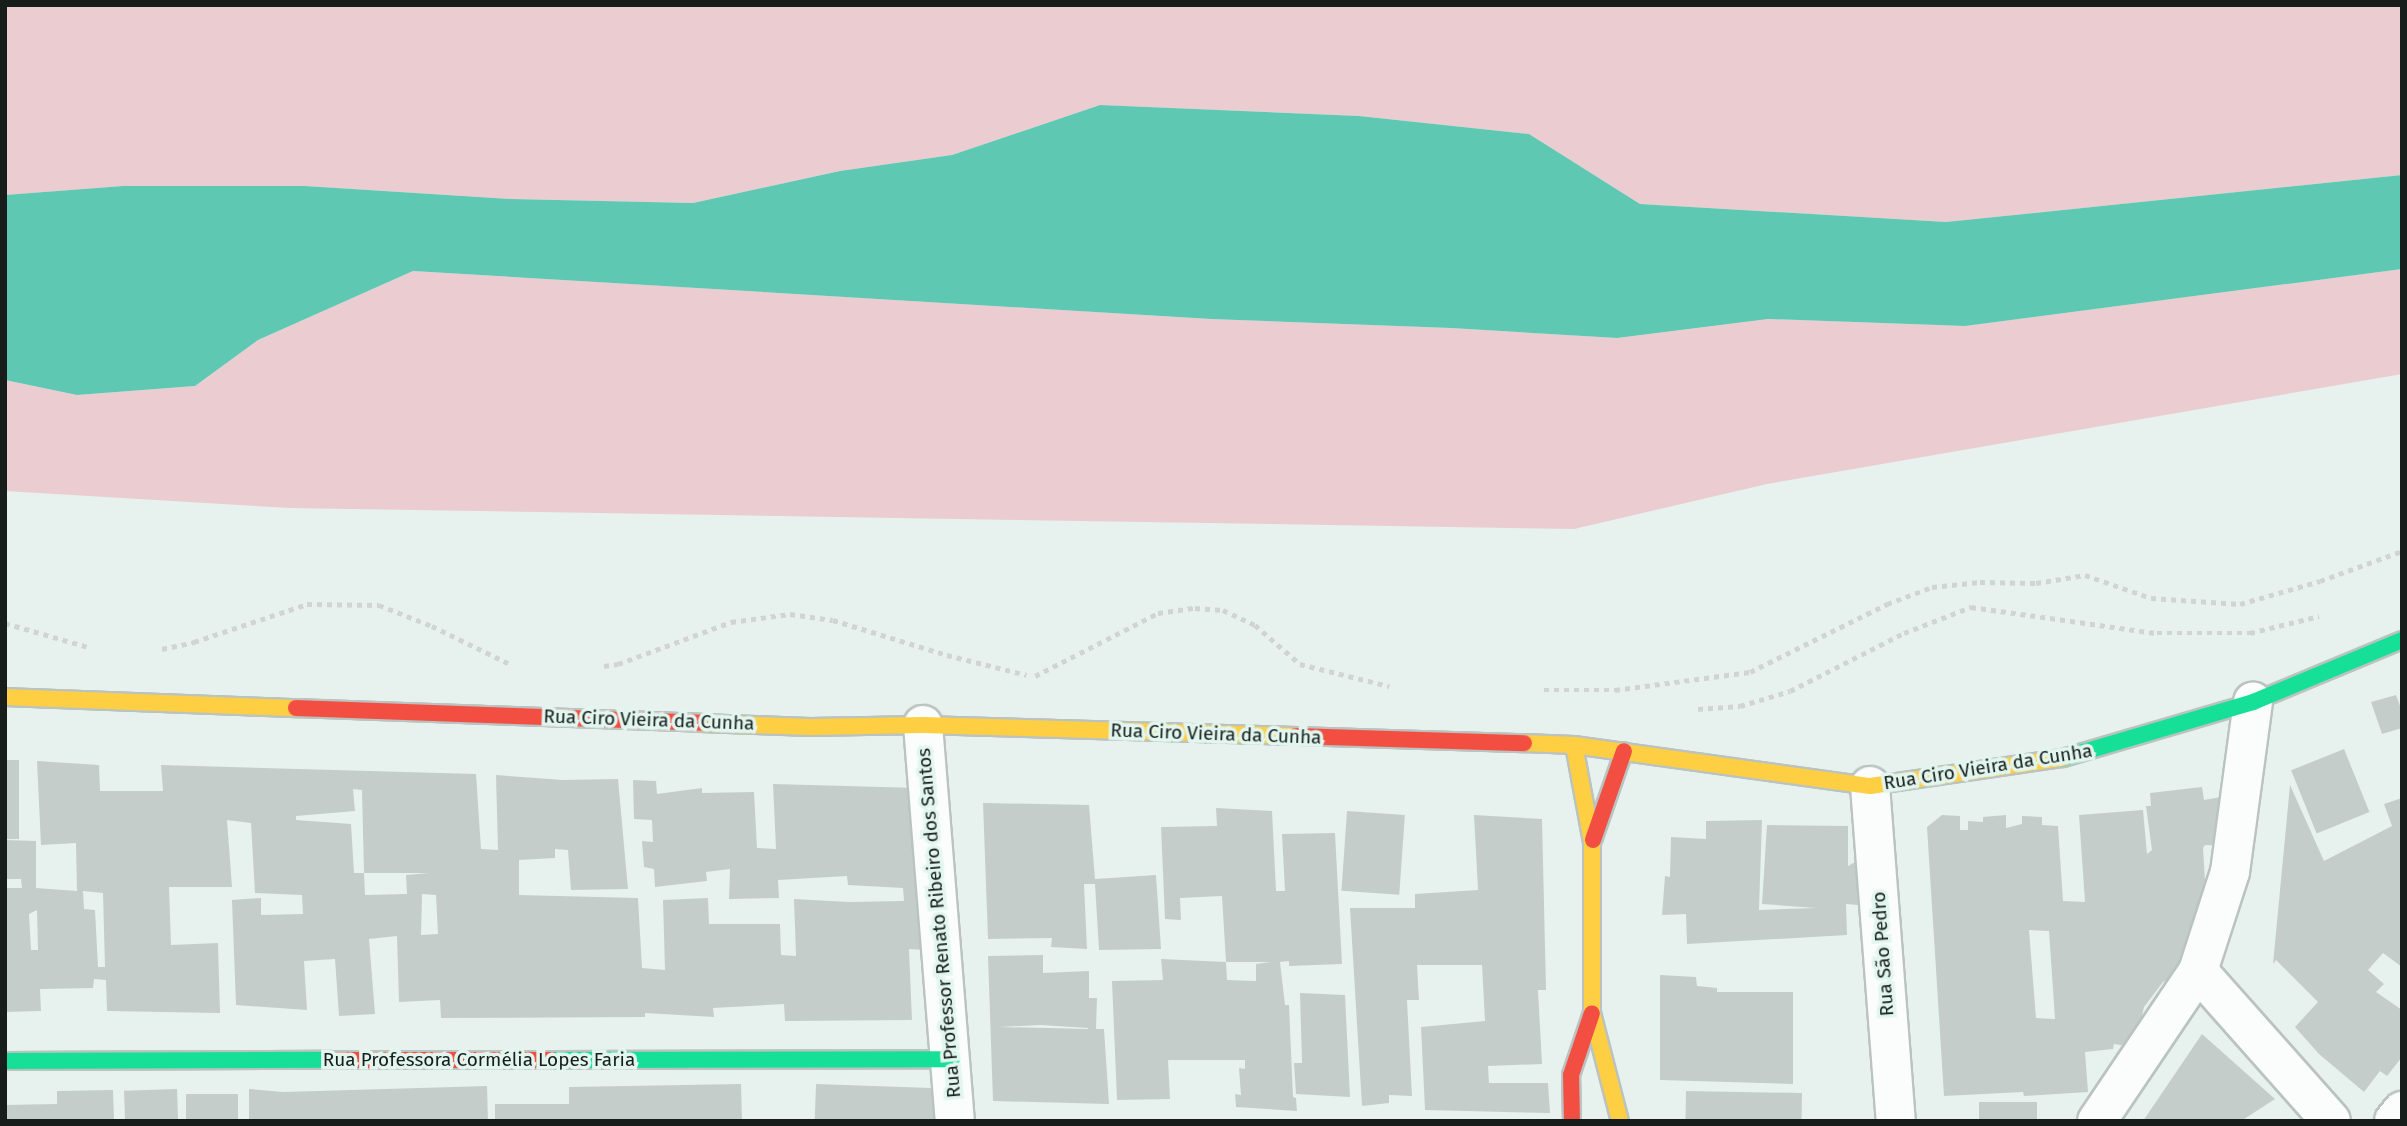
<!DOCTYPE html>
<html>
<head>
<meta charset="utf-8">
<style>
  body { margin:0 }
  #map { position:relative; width:2407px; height:1126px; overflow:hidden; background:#e7f2ee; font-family:"Fira Sans",sans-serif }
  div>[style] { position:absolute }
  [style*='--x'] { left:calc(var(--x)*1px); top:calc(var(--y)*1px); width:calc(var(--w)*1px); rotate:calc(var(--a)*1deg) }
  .green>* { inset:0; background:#eaccd1 }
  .water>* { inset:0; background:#5ec8b2 }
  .building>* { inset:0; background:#c4cdca; transform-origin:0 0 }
  .path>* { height:4.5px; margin-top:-2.25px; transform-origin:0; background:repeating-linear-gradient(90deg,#d1d4d3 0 5px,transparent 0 10px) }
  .roads { filter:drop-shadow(2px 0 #bbc3c0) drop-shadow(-2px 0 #bbc3c0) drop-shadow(0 2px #bbc3c0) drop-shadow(0 -2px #bbc3c0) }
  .street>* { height:38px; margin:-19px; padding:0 19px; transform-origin:19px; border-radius:19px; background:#fbfdfc }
  .fast>* { height:16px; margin:-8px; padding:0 8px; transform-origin:8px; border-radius:8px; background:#16e098 }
  .slow>* { height:16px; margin:-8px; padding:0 8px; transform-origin:8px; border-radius:8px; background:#ffcf43 }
  .jam>* { height:16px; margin:-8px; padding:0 8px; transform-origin:8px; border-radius:8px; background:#f24e42 }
  span { translate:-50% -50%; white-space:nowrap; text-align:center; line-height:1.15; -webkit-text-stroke:7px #e2f6ef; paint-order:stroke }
  .street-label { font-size:19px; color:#161d1b }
  .frame { position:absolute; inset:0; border:7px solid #161d1b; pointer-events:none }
</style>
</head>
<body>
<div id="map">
  <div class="green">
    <i style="clip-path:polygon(5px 5px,2402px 5px,2402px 175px,1946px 222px,1640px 204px,1529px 134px,1359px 116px,1100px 105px,952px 155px,840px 171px,693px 203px,511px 199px,305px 186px,123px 186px,5px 195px)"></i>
    <i style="clip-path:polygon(2402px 269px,2402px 374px,1767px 484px,1574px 529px,289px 508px,5px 491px,5px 380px,77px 395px,195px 386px,258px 340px,413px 271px,1211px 319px,1451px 328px,1617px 338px,1768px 319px,1965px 326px)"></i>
  </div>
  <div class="water">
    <i style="clip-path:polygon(1100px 105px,1359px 116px,1529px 134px,1640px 204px,1946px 222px,2402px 175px,2402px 269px,1965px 326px,1768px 319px,1617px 338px,1451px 328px,1211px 319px,413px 271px,258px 340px,195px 386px,77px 395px,5px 380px,5px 195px,123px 186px,305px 186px,511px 199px,693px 203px,840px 171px,952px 155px)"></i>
  </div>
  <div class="building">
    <i style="clip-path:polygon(2396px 695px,2402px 711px,2402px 728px,2382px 734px,2371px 702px)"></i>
    <i style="left:2344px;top:749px;width:68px;height:57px;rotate:68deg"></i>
    <i style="left:5px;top:760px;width:14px;height:79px"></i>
    <i style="clip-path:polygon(evenodd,37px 761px,99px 765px,100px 791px,163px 791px,161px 765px,476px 774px,481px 849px,498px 850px,496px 775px,563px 780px,618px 779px,628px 889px,571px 890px,568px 850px,555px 849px,555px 858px,519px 860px,519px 895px,638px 898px,642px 968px,665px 970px,663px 900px,708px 898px,709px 924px,780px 924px,781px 955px,796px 956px,794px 899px,849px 902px,904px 901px,903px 888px,848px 885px,847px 876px,778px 880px,779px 898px,729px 899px,730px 869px,706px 872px,707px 881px,655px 887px,654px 869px,644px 867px,642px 841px,653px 842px,652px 820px,634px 819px,633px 780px,656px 781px,657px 794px,702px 788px,702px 793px,754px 792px,757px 848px,776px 849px,773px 784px,918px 788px,924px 950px,909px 949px,912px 1020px,785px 1021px,784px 1004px,713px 1008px,714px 1017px,645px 1013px,645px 1017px,441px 1018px,440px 1000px,399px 1002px,397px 936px,369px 939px,375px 1014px,339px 1016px,335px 959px,304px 961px,307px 1010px,236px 1005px,232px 900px,261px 898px,261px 915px,303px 914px,302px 895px,255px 893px,251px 823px,227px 820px,232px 887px,169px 887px,171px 945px,218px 943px,220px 1013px,107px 1011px,106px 980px,94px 979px,93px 988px,40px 989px,41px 1011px,5px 1012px,5px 888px,22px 888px,21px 879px,5px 879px,5px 840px,36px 841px,36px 888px,77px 891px,76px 843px,41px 845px,37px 761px,353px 789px,362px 790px,364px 873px,429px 873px,406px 875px,407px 894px,365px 895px,364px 873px,354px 873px,351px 824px,296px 820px,296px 816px,355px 811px,353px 789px,37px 761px,83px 891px,103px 893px,105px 967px,98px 967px,95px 910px,84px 909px,83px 891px,37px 761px,422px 894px,436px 895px,438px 934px,421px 935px,422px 894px,37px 761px,37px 910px,38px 950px,31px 950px,29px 914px,37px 910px)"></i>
    <i style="clip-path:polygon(2290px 785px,2324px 861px,2392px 826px,2384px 804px,2402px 798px,2402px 967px,2383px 953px,2368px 970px,2384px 984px,2376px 992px,2402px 1010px,2402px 1057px,2387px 1076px,2380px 1071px,2364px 1092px,2319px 1054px,2295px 1027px,2318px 1002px,2276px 960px,2273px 964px)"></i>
    <i style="clip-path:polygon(evenodd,2202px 787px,2204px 800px,2221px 797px,2227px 846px,2205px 845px,2203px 848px,2206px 897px,2203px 918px,2170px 978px,2163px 982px,2144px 1007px,2135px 1047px,2114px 1044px,2113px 1049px,2085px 1052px,2088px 1092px,2024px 1096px,2023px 1092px,1944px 1096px,1927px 827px,1942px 815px,1960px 816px,1960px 830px,1968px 830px,1968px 821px,1983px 822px,1983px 817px,2006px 815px,2006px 828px,2022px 824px,2022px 816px,2042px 817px,2042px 825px,2058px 826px,2063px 901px,2085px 902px,2079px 815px,2143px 810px,2147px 854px,2152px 850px,2146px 806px,2151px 806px,2150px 793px,2202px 787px,2029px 930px,2049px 931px,2055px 1019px,2036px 1018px,2029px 930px)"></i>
    <i style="clip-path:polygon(983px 803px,1089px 805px,1095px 879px,1156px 875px,1161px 949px,1099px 950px,1095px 884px,1084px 884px,1087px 949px,1051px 947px,1052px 938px,988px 939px)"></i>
    <i style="clip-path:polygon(1216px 808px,1272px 811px,1276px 891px,1285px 891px,1282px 834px,1335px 833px,1342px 964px,1289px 966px,1289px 961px,1280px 962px,1285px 1005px,1289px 1005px,1293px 1097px,1296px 1098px,1297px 1111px,1236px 1107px,1235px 1094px,1241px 1095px,1239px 1068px,1245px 1069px,1245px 1060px,1168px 1060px,1170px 1099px,1117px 1100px,1112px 981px,1163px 980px,1161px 959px,1226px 962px,1227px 980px,1256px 981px,1256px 964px,1271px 962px,1226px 962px,1222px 896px,1180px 898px,1181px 920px,1165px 919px,1161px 827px,1217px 826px)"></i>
    <i style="left:1347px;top:811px;width:58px;height:80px;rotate:4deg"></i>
    <i style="clip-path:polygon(1474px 815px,1542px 819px,1546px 990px,1538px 990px,1542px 1064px,1488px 1066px,1489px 1083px,1548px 1083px,1550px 1113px,1425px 1110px,1421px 1027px,1485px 1021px,1482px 965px,1417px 965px,1419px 1000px,1407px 1000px,1412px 1096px,1389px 1095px,1389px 1103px,1362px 1106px,1350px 908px,1415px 908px,1415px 894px,1478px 890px)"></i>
    <i style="clip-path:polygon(1762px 820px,1759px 910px,1816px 908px,1762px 904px,1767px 825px,1848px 826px,1848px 866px,1857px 861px,1858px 905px,1846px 904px,1847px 935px,1687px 944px,1686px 914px,1662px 915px,1665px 876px,1670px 877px,1671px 837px,1706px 839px,1706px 821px)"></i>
    <i style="clip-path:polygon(evenodd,1043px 955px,1043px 973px,1089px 971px,1089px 998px,1097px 998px,1096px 1029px,1104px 1029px,1109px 1104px,993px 1101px,988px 956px,1043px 955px,1041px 1025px,1088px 1028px,1088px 1029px,1000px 1027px,1041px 1025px)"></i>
    <i style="clip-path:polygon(1660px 975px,1696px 977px,1697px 986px,1717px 988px,1717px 992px,1793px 992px,1793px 1084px,1660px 1080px)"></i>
    <i style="clip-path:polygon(1300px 993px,1345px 995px,1350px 1097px,1296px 1094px,1294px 1063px,1302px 1063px)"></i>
    <i style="clip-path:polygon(2202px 1034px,2275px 1099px,2241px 1121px,2143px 1121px)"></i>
    <i style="clip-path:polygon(741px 1084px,742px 1121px,495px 1121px,495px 1104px,569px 1104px,569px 1087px)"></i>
    <i style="left:816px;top:1084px;width:130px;height:37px;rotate:2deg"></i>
    <i style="clip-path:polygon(487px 1086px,488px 1121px,249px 1121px,249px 1089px,283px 1092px)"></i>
    <i style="left:177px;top:1089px;width:32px;height:53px;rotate:88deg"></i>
    <i style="clip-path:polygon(113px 1090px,114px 1121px,5px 1121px,5px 1105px,57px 1104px,57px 1091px)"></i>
    <i style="left:1686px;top:1091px;width:116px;height:30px;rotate:1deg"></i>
    <i style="left:238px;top:1094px;width:27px;height:52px;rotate:90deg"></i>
    <i style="left:1979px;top:1102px;width:58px;height:19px"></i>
  </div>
  <div class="path">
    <i style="--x:5;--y:623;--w:86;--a:16.1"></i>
    <i style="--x:162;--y:649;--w:33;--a:-12"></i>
    <i style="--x:194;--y:642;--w:119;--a:-18.6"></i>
    <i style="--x:307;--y:604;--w:72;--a:0.8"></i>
    <i style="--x:379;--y:605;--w:57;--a:21.6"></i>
    <i style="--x:432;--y:626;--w:85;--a:26"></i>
    <i style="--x:604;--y:666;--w:14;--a:-8"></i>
    <i style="--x:618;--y:664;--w:121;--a:-20.4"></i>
    <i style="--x:731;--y:622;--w:60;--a:-7.7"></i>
    <i style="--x:790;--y:614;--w:43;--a:7.9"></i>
    <i style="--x:833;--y:620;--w:119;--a:17.1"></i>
    <i style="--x:947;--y:655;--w:82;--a:14"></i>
    <i style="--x:1035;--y:676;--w:138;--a:-27.1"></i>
    <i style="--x:1158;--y:613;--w:37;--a:-8"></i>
    <i style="--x:1195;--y:608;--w:28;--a:4"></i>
    <i style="--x:1223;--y:610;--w:35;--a:25"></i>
    <i style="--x:1255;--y:625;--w:60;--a:40.9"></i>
    <i style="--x:1300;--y:664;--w:92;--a:13.9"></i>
    <i style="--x:1544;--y:690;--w:71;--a:0"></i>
    <i style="--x:1615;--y:690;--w:136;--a:-7.6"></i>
    <i style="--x:1750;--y:672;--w:153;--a:-26.4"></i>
    <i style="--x:1887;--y:604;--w:48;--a:-20.7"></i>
    <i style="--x:1932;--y:587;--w:48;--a:-5.9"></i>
    <i style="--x:1980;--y:582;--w:56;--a:1"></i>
    <i style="--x:2036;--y:583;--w:50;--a:-9.3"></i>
    <i style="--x:2085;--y:575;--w:70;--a:19.2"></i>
    <i style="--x:2151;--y:598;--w:89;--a:3.9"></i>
    <i style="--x:2240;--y:604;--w:83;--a:-16"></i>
    <i style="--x:2320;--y:581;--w:87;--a:-20.1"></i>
    <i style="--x:1698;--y:709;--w:42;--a:-4.1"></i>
    <i style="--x:1740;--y:706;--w:52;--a:-16.7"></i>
    <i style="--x:1790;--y:691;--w:128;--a:-27"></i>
    <i style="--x:1904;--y:633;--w:72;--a:-21.2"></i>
    <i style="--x:1971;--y:607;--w:188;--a:8"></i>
    <i style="--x:2157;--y:633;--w:93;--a:0"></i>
    <i style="--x:2250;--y:633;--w:71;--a:-13.8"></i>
  </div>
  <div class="roads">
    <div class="street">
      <i style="--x:923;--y:725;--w:397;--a:85.4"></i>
      <i style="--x:1870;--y:786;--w:336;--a:85.6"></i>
      <i style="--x:2198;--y:971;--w:200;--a:48.4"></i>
      <i style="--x:2097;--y:1121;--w:181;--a:-56"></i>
      <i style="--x:2198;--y:971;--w:104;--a:-72.1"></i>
      <i style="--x:2230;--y:872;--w:172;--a:-82.3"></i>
      <i style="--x:2394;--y:1121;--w:13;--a:-51"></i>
    </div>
    <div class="fast">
      <i style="--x:2063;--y:758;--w:198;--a:-16.4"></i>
      <i style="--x:2253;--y:702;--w:161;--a:-22.6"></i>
      <i style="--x:552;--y:1060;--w:400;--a:-0.1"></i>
      <i style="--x:5;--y:1061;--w:325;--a:-0.2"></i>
    </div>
    <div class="slow">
      <i style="--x:5;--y:697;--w:291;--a:2.2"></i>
      <i style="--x:700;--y:723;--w:110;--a:2.1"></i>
      <i style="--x:810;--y:727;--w:113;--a:-1"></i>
      <i style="--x:923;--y:725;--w:373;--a:1.7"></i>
      <i style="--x:1524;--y:743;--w:50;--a:2.3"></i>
      <i style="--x:1574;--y:745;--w:299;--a:7.9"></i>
      <i style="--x:1870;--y:786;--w:195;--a:-8.3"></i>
      <i style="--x:1574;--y:745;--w:99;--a:79.5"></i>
      <i style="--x:1592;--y:842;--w:171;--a:90"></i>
      <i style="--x:1592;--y:1013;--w:112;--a:75.5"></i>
    </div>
    <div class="jam">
      <i style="--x:296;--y:708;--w:404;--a:2.1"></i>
      <i style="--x:1296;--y:736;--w:228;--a:1.8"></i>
      <i style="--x:1593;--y:840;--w:94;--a:-70.8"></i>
      <i style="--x:330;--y:1060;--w:222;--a:0"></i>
      <i style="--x:1572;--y:1121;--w:46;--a:-91.2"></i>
      <i style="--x:1571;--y:1075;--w:65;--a:-71.3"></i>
    </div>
  </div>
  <div class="street-label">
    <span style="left:649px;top:720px;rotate:2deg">Rua Ciro Vieira da Cunha</span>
    <span style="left:1216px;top:734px;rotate:2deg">Rua Ciro Vieira da Cunha</span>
    <span style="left:1988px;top:767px;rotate:-9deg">Rua Ciro Vieira da Cunha</span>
    <span style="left:939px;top:923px;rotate:-95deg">Rua Professor Renato Ribeiro dos Santos</span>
    <span style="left:1883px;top:954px;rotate:-94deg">Rua São Pedro</span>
    <span style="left:479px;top:1060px">Rua Professora Cormélia Lopes Faria</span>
  </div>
  <div class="frame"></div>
</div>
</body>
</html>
